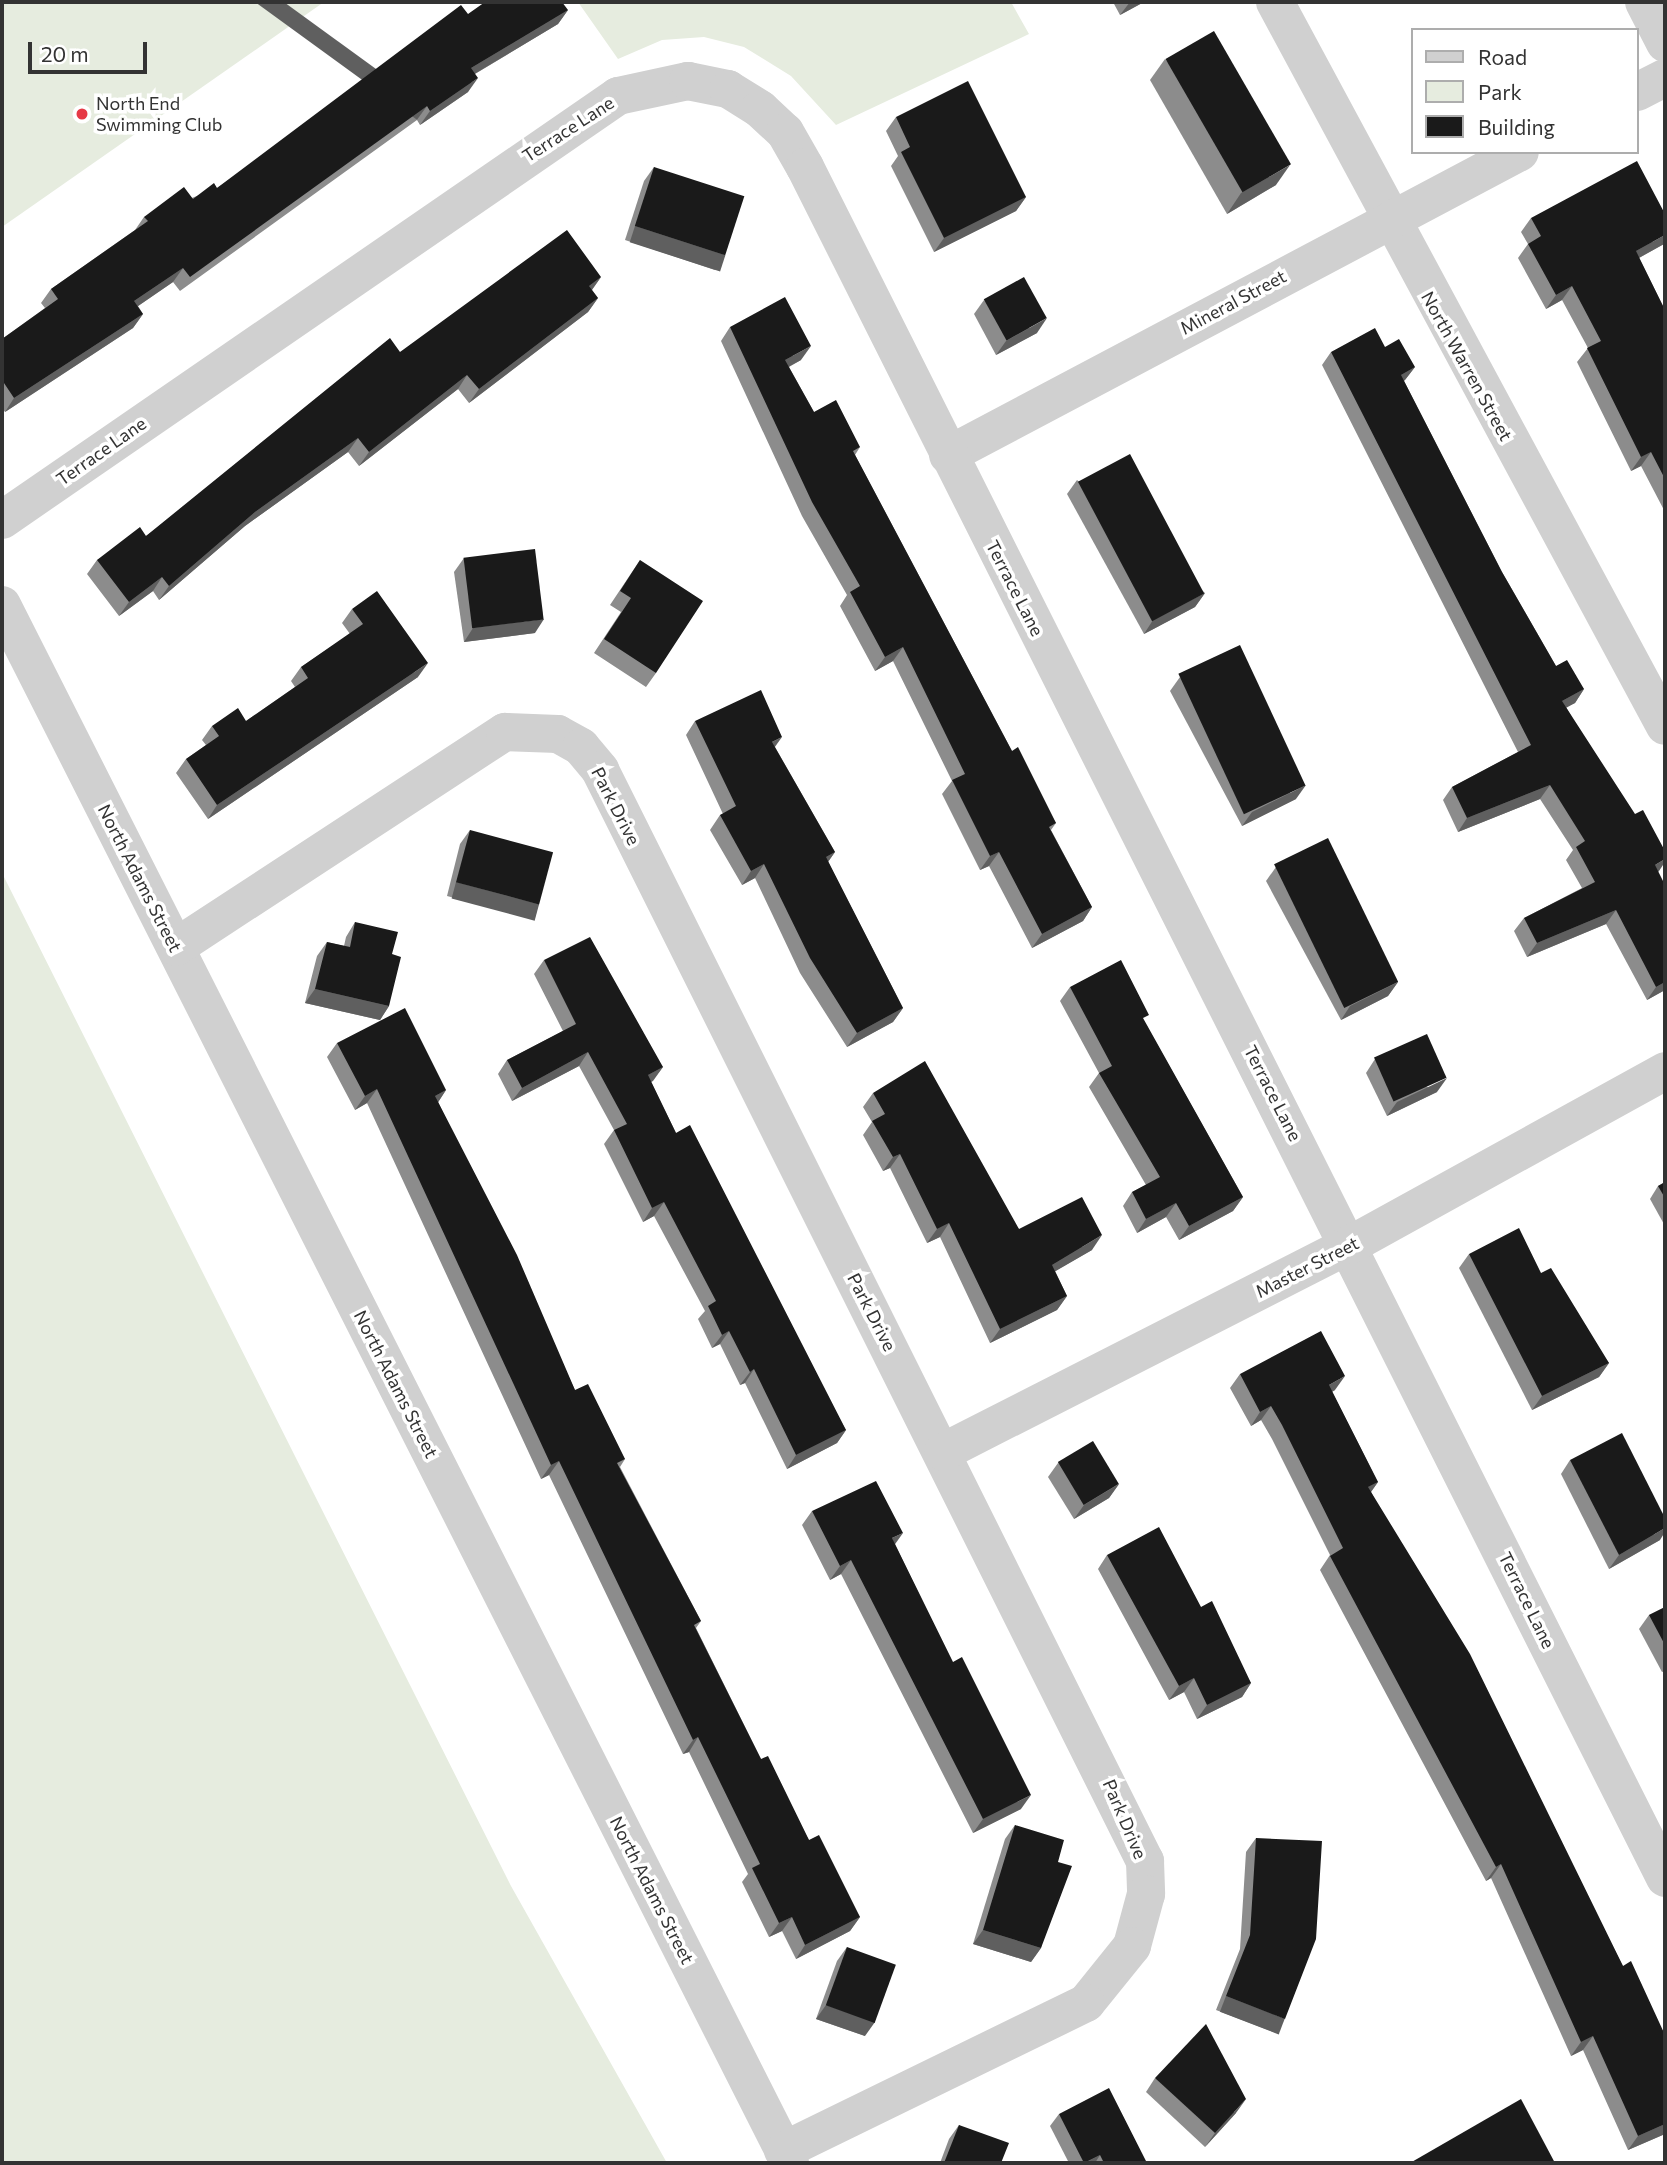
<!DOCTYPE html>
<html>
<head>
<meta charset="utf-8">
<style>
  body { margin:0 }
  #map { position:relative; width:1667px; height:2165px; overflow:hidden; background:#fff; font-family:Commissioner,sans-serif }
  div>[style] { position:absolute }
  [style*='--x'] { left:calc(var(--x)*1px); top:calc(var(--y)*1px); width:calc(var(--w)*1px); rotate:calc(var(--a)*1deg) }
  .green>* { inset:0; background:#e6ecdf }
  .minor>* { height:38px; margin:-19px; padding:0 19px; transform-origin:19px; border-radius:19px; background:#d0d0d0 }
  .wall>* { inset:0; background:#8c8c8c }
  .shaded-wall>* { inset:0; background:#5f5f5f; transform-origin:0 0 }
  .building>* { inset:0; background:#1a1a1a; transform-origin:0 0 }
  .dots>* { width:19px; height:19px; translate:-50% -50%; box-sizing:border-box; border:4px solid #fff; border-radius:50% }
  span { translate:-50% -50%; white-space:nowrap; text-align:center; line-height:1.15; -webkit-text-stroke:7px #fff; paint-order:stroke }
  .poi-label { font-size:18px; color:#333 }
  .left { translate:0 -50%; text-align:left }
  .street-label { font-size:18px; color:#333 }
  .frame { position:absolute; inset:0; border:4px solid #333; pointer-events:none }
  .legend { position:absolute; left:1411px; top:28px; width:228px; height:126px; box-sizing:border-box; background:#fff; border:2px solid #adadad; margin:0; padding:9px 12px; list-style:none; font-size:21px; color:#333 }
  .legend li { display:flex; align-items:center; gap:14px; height:35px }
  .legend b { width:35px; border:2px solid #adadad }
  .scale { position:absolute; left:28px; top:42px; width:119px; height:32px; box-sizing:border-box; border:4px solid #333; border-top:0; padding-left:9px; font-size:21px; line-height:24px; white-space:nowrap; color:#333; -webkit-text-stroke:5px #fff; paint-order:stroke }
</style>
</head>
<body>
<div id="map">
  <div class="green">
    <i style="clip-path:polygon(2px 2px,324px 2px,2px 227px)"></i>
    <i style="clip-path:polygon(578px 2px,1011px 2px,1029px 34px,836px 125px,791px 76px,744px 47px,704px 37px,662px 40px,618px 59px)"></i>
    <i style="clip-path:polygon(2px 873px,511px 1886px,667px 2163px,2px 2163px)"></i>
  </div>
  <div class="minor">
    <i style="--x:1275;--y:2;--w:822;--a:61.69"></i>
    <i style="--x:1644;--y:2;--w:46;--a:62.9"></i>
    <i style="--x:1637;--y:92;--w:31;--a:-27"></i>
    <i style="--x:948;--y:455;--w:647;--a:-27.91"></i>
    <i style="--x:2;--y:520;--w:748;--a:-34.54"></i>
    <i style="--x:618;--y:96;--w:72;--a:-12.1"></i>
    <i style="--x:688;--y:81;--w:41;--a:11.3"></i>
    <i style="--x:728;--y:89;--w:38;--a:32"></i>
    <i style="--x:760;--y:109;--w:34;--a:43"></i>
    <i style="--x:785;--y:132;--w:40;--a:60.3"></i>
    <i style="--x:805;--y:167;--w:1915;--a:63.31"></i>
    <i style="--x:2;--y:605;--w:1746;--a:63.17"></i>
    <i style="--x:176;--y:947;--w:393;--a:-33.2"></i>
    <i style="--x:505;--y:732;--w:53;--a:2.2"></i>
    <i style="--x:558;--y:734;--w:26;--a:29"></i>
    <i style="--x:581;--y:747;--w:30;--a:50"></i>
    <i style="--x:600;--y:770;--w:1220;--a:63.46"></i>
    <i style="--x:1145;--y:1861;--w:33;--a:88"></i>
    <i style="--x:1146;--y:1894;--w:54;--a:105.1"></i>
    <i style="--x:1132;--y:1946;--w:73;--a:128.9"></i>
    <i style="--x:1086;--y:2003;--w:337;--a:154"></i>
    <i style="--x:943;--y:1452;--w:457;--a:-27"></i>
    <i style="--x:1350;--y:1245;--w:360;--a:-28.9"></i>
  </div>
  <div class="wall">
    <i style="clip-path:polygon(1113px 2px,1144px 2px,1120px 15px)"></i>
    <i style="clip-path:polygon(568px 10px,558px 24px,475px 74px,468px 92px,420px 125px,417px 120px,180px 291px,173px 282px,138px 306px,143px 314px,133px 328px,5px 412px,2px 408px,2px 339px,45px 308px,41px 303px,51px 289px,135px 230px,144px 217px,217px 188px,468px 14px)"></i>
    <i style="clip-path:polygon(1165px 59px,1276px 185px,1227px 214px,1150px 80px)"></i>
    <i style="clip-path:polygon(896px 117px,1026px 197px,1016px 211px,934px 252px,891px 166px,898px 156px,886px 131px)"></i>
    <i style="clip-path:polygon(654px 167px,725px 256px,715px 270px,625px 240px,644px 181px)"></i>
    <i style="clip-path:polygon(1531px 218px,1664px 244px,1639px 258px,1665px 310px,1665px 512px,1641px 466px,1631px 471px,1577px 362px,1588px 348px,1562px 300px,1546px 309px,1518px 258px,1528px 244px,1521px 232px)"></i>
    <i style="clip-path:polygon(601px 277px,592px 290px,598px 298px,588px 312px,469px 403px,458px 389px,359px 466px,348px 452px,245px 526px,159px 600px,153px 591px,119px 616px,87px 574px,97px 560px,146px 536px,400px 352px)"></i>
    <i style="clip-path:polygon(984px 300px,1037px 333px,996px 355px,974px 314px)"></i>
    <i style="clip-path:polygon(730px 327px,801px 360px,789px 367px,814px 412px,860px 447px,855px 455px,1012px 751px,1056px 823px,1051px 830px,1092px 907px,1083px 921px,1032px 948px,989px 866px,980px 870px,942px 794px,952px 781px,893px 661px,875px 671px,840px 606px,847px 595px,802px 516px,721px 341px)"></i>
    <i style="clip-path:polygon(1331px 352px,1415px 367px,1404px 381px,1502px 572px,1556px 666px,1584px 689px,1575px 703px,1566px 707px,1659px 871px,1658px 872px,1665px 990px,1647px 1000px,1606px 924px,1527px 957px,1514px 931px,1524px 918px,1582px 888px,1566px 860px,1573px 850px,1540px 799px,1458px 832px,1443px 800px,1452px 787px,1518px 752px,1322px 365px)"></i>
    <i style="clip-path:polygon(1077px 480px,1205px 593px,1195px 607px,1144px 634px,1067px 494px)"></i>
    <i style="clip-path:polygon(464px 558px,535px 633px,464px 642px,454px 572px)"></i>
    <i style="clip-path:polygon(640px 560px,656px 673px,646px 687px,594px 653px,621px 612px,610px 605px)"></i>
    <i style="clip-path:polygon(352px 609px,418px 677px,208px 819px,176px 773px,186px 759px,206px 745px,202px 740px,212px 726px,246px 721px,295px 687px,291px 681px,301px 667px,350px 634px,342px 623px)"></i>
    <i style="clip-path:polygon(1180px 677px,1296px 799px,1242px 826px,1170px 691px)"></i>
    <i style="clip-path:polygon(695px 721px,775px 747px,835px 852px,828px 862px,903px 1008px,893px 1022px,847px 1047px,800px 973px,755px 878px,742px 885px,710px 830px,720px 815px,723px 814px,686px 735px)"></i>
    <i style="clip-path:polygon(470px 830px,539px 904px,530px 918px,447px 896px,460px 844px)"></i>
    <i style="clip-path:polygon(1276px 867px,1398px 982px,1388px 996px,1341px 1020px,1266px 881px)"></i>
    <i style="clip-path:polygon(355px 922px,392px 954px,389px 1006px,380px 1020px,305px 1003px,317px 956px,327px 942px,344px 946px,346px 937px)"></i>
    <i style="clip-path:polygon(544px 960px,663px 1067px,651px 1082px,676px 1133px,846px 1430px,837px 1443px,787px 1469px,745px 1383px,740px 1385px,720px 1344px,712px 1348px,698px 1319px,705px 1311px,654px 1216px,643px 1222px,604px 1144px,614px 1130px,579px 1066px,512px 1101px,498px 1074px,507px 1060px,563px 1031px,534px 974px)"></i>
    <i style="clip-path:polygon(1070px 987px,1144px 1021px,1243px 1197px,1233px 1211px,1179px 1240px,1166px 1217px,1137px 1233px,1123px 1206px,1132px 1192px,1146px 1185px,1089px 1087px,1099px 1073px,1060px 1001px)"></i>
    <i style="clip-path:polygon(337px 1043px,446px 1090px,438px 1102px,575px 1390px,625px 1459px,620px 1467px,701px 1621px,696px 1628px,761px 1759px,809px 1840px,860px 1917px,850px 1931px,796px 1959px,782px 1931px,769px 1937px,742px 1882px,748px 1874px,689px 1752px,683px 1754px,549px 1475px,541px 1479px,367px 1103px,355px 1110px,327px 1057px)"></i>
    <i style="clip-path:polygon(1375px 1059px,1437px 1092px,1387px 1116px,1366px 1073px)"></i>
    <i style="clip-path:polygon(873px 1093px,1019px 1229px,1092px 1250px,1055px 1271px,1067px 1296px,1057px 1310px,990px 1343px,940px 1237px,927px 1243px,890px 1168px,883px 1171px,863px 1135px,872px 1122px,863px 1107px)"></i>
    <i style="clip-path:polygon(1665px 1182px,1665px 1226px,1650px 1199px,1658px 1186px)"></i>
    <i style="clip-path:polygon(1469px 1254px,1541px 1273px,1609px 1363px,1599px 1377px,1532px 1410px,1459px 1268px)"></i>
    <i style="clip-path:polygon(1240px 1374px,1335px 1390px,1332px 1392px,1378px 1482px,1371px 1492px,1623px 1966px,1665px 2035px,1665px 2134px,1628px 2150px,1583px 2050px,1571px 2056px,1491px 1878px,1486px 1881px,1320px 1570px,1330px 1555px,1272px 1439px,1261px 1420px,1251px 1426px,1230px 1388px)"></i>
    <i style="clip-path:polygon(1570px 1460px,1660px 1540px,1609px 1569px,1561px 1474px)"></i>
    <i style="clip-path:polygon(1058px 1463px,1119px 1484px,1109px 1498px,1074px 1519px,1048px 1477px)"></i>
    <i style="clip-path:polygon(812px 1511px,895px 1544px,1021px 1809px,973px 1833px,841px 1574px,830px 1580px,802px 1525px)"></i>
    <i style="clip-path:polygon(1107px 1555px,1201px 1607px,1251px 1683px,1242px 1697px,1197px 1719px,1184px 1692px,1169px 1700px,1098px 1569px)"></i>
    <i style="clip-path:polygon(1665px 1607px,1665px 1671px,1662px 1672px,1639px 1629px,1649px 1615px)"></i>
    <i style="clip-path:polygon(1015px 1825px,1058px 1862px,1041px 1948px,1031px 1962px,973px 1944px,1005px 1839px)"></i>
    <i style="clip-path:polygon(1256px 1838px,1276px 2033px,1216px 2010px,1240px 1949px,1246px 1852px)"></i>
    <i style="clip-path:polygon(847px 1947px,865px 2036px,816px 2019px,837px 1961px)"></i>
    <i style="clip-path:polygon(1155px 2078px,1236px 2113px,1205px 2147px,1146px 2092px)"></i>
    <i style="clip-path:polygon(1059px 2114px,1147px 2163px,1069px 2163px,1050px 2126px)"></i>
    <i style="clip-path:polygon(959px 2125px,1001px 2163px,940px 2163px,949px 2139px)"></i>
  </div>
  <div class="shaded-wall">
    <i style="clip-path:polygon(1130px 2px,1144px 2px,1120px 15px)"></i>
    <i style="clip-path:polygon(568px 10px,558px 24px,461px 82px,471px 68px)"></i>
    <i style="clip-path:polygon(478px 78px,468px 92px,420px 125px,430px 111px)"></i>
    <i style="left:427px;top:106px;width:17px;height:292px;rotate:126deg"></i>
    <i style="clip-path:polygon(1290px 165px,1276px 185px,1227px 214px,1241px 193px)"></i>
    <i style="clip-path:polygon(1026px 197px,1016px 211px,934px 252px,944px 238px)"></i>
    <i style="left:635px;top:226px;width:95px;height:17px;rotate:18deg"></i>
    <i style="clip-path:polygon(1665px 235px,1665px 242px,1664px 244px,1626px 265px,1636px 251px)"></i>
    <i style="clip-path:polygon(183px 268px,173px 282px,125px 315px,134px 301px)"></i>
    <i style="clip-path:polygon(601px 277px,591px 291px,589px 286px)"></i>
    <i style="clip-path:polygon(1572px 286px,1562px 300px,1546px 309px,1556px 295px)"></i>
    <i style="clip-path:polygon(598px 298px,588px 312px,469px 403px,479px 389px)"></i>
    <i style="clip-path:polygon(143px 314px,133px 328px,5px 412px,14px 398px)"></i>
    <i style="clip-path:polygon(1047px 318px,1037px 333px,996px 355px,1006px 341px)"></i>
    <i style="clip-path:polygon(811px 346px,801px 360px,775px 374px,785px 360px)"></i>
    <i style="clip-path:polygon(1415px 367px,1405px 380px,1392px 388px,1401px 375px)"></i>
    <i style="clip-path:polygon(467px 375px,458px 389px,359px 466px,369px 452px)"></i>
    <i style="clip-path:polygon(358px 438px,348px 452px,245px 526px,159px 600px,169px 586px,255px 512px)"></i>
    <i style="clip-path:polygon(1651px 452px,1641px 466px,1631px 471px,1641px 457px)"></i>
    <i style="clip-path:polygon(162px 577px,153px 591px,119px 616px,129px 602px)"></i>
    <i style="clip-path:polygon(1205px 593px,1195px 607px,1144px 634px,1153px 620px)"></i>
    <i style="clip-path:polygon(544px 619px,535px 633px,464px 642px,473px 628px)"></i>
    <i style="clip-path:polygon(903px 647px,893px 661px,875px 671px,885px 657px)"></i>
    <i style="clip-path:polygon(428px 663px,418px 677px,208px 819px,217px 805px)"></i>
    <i style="clip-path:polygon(1584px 689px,1575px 703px,1553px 715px,1562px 701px)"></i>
    <i style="clip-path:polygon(782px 737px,772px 751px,772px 742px)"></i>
    <i style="clip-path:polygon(1306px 785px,1296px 799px,1242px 826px,1252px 812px)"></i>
    <i style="clip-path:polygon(1550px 785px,1540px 799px,1458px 832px,1467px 818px)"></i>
    <i style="clip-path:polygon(835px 852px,825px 866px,826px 857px)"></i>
    <i style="clip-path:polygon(999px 852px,989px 866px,980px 870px,990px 856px)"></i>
    <i style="clip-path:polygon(1665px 859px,1665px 862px,1659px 871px,1645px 879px,1655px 865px)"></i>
    <i style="clip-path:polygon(764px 864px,755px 878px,742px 885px,751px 871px)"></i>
    <i style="left:456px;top:882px;width:86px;height:17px;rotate:15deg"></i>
    <i style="clip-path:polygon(1092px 907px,1083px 921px,1032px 948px,1042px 934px)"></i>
    <i style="clip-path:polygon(1616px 910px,1606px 924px,1527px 957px,1537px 943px)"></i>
    <i style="clip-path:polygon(1398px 982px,1388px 996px,1341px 1020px,1350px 1006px)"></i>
    <i style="clip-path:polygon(1665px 982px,1665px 990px,1647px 1000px,1656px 987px)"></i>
    <i style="clip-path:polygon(315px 989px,389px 1006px,380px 1020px,305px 1003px)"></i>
    <i style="clip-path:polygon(903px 1008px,893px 1022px,847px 1047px,857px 1033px)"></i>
    <i style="clip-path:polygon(588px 1052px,579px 1066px,512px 1101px,522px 1088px)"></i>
    <i style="clip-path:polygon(663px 1067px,653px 1081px,638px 1089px,648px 1075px)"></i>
    <i style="clip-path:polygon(1447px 1078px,1437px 1092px,1387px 1116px,1397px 1102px)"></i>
    <i style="clip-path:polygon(377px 1089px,367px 1103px,355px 1110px,365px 1096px)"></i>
    <i style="clip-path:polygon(446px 1090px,437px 1104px,435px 1096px)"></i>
    <i style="clip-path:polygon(900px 1154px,890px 1168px,883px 1171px,893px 1157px)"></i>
    <i style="clip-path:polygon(1243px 1197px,1233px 1211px,1179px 1240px,1189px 1226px)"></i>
    <i style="clip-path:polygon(664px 1202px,654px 1216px,643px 1222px,652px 1208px)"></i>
    <i style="clip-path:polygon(1176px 1203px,1166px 1217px,1137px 1233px,1146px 1219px)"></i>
    <i style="clip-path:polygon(949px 1223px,940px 1237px,927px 1243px,937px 1229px)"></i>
    <i style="clip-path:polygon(1102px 1235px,1092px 1250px,1042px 1279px,1052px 1265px)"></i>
    <i style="clip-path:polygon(1067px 1296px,1057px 1310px,990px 1343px,1000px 1329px)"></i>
    <i style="clip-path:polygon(729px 1331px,720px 1344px,712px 1348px,722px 1335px)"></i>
    <i style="clip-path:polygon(1609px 1363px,1599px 1377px,1532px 1410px,1542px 1396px)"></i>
    <i style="clip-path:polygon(754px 1369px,745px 1383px,740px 1385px,750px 1372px)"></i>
    <i style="clip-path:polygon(1345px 1376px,1335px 1390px,1319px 1399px,1329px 1385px)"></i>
    <i style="clip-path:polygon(1271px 1406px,1261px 1420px,1251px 1426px,1260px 1412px)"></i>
    <i style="clip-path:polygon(846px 1430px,837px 1443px,787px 1469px,796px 1455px)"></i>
    <i style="clip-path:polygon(559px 1461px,549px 1475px,541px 1479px,551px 1465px)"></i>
    <i style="clip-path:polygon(1378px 1482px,1368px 1496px,1368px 1487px)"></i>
    <i style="clip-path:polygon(1119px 1484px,1109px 1498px,1074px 1519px,1084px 1505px)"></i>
    <i style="clip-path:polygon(1665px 1528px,1665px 1532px,1660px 1540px,1609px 1569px,1619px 1555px)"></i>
    <i style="clip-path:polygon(903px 1533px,893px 1547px,892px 1538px)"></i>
    <i style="clip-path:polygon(851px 1560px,841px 1574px,830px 1580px,840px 1566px)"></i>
    <i style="clip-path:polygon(1194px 1678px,1184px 1692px,1169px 1700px,1179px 1686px)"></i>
    <i style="clip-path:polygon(1251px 1683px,1242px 1697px,1197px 1719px,1207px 1705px)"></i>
    <i style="clip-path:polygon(698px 1737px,689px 1752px,683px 1754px,693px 1740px)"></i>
    <i style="clip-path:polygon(1031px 1795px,1021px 1809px,973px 1833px,983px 1819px)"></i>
    <i style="clip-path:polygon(1501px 1864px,1491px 1878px,1486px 1881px,1496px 1867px)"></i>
    <i style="clip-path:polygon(792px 1917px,782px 1931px,769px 1937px,779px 1923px)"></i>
    <i style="clip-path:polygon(860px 1917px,850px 1931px,796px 1959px,805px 1945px)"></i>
    <i style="clip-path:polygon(983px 1930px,1041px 1948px,1031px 1962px,973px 1944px)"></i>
    <i style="left:1226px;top:1996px;width:63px;height:17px;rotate:21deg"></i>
    <i style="clip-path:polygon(826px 2005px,875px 2022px,865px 2036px,816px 2019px)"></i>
    <i style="clip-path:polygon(1593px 2036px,1583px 2050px,1571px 2056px,1581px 2042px)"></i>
    <i style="clip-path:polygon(1246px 2099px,1236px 2113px,1205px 2147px,1215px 2133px)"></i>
    <i style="clip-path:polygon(1665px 2124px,1665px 2134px,1628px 2150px,1638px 2136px)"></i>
    <i style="clip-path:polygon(1100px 2155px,1095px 2163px,1085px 2163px)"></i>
  </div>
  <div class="building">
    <i style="clip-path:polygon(485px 2px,562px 2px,568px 10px,471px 68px,478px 78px,430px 111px,427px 106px,190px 277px,183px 268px,134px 301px,143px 314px,14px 398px,2px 380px,2px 339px,58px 299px,51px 289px,148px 221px,144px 217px,184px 187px,193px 199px,214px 183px,217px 188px,461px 5px,468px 14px)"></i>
    <i style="left:1214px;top:31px;width:154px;height:56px;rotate:60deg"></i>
    <i style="clip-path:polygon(968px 81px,1026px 197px,944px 238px,901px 152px,910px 147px,896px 117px)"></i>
    <i style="clip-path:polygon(1637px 161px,1665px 214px,1665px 235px,1636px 251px,1665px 310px,1665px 479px,1651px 452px,1641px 457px,1587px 348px,1601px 341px,1572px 286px,1556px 295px,1528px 244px,1541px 236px,1531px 218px)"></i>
    <i style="left:654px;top:167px;width:95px;height:62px;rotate:18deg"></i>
    <i style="clip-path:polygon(567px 230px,601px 277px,589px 286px,598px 298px,479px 389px,467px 375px,369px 452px,358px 438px,255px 512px,169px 586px,162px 577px,129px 602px,97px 560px,140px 527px,146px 536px,390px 338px,400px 352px)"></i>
    <i style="left:1024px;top:277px;width:47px;height:46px;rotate:61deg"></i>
    <i style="clip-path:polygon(785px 297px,811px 346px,785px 360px,814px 412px,836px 400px,860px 447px,853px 451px,1012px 751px,1018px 747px,1056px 823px,1049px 827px,1092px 907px,1042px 934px,999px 852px,990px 856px,952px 780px,965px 774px,903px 647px,885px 657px,850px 592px,860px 586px,812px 502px,730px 327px)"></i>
    <i style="clip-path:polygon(1375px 328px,1385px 347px,1399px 339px,1415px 367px,1401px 375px,1502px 572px,1556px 666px,1567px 660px,1584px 689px,1562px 701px,1635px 814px,1643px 810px,1665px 851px,1665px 859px,1655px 865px,1665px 885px,1665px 982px,1656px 987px,1616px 910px,1537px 943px,1524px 918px,1595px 882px,1576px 847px,1585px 841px,1550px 785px,1467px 818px,1452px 787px,1531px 745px,1331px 352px)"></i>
    <i style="left:1130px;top:454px;width:158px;height:59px;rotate:62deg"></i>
    <i style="left:535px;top:549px;width:71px;height:72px;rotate:83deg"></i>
    <i style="clip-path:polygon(640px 560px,703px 601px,656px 673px,604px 639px,631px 598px,620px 591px)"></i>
    <i style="clip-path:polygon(377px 591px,428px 663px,217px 805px,186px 759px,219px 736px,212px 726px,238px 708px,246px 721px,308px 678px,301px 667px,363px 624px,352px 609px)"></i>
    <i style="left:1240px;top:645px;width:155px;height:68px;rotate:65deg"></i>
    <i style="clip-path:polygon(761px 690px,782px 737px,772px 742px,835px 852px,826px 857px,903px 1008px,857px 1033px,810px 958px,764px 864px,751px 871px,720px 815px,736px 806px,695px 721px)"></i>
    <i style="left:470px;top:830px;width:86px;height:54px;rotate:15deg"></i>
    <i style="left:1328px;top:838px;width:160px;height:60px;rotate:64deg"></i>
    <i style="clip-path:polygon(355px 922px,398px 932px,392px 954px,401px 957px,389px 1006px,315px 989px,327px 942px,350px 947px)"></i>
    <i style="clip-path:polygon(590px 937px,663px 1067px,648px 1075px,676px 1133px,690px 1125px,846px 1430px,796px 1455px,754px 1369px,750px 1372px,729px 1331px,722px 1335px,708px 1306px,716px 1301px,664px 1202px,652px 1208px,614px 1130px,627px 1124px,588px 1052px,522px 1088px,507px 1060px,576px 1024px,544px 960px)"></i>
    <i style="clip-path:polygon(1121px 960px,1149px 1015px,1143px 1018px,1243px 1197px,1189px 1226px,1176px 1203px,1146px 1219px,1132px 1192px,1160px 1177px,1099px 1073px,1112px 1066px,1070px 987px)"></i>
    <i style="clip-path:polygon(405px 1008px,446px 1090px,435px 1096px,517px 1255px,575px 1390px,588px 1384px,625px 1459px,617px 1463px,701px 1621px,694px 1625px,761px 1759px,768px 1756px,809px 1840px,819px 1835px,860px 1917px,805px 1945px,792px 1917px,779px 1923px,752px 1868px,760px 1864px,698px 1737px,693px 1740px,559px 1461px,551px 1465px,377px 1089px,365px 1096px,337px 1043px)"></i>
    <i style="left:1427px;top:1034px;width:48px;height:58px;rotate:66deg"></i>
    <i style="clip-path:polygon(925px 1061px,1019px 1229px,1082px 1197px,1102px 1235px,1052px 1265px,1067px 1296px,1000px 1329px,949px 1223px,937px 1229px,900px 1154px,893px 1157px,872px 1121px,885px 1114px,873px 1093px)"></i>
    <i style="clip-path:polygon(1665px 1182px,1665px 1198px,1658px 1186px)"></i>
    <i style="clip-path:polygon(1519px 1228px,1541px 1273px,1551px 1268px,1609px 1363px,1542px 1396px,1469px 1254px)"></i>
    <i style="clip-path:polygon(1321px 1331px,1345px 1376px,1329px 1385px,1378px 1482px,1368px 1487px,1470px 1654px,1623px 1966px,1631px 1961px,1665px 2035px,1665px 2124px,1638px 2136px,1593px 2036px,1581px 2042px,1501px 1864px,1496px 1867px,1330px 1556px,1343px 1548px,1282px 1425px,1271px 1406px,1260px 1412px,1240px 1374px)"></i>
    <i style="clip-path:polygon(1622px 1433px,1665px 1518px,1665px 1528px,1619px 1555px,1570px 1460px)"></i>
    <i style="left:1093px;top:1441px;width:50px;height:41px;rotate:59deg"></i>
    <i style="clip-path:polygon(876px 1481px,903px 1533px,892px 1538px,953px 1662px,962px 1657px,1031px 1795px,983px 1819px,851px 1560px,840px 1566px,812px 1511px)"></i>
    <i style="clip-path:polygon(1159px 1527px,1201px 1607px,1212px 1601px,1251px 1683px,1207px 1705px,1194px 1678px,1179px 1686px,1107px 1555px)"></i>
    <i style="clip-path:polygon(1665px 1607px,1665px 1645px,1649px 1615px)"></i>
    <i style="clip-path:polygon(1015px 1825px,1064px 1840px,1058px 1862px,1072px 1866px,1041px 1948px,983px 1930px)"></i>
    <i style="clip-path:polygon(1256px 1838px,1322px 1841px,1316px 1939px,1285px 2019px,1226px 1996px,1250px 1935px)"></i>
    <i style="left:847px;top:1947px;width:52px;height:62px;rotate:20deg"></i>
    <i style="clip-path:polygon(1206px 2024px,1246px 2099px,1215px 2133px,1155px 2078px)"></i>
    <i style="clip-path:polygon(1109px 2088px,1147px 2163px,1104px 2163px,1100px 2155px,1084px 2163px,1059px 2114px)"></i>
    <i style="clip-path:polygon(1521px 2099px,1555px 2163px,1410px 2163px)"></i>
    <i style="clip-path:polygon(959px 2125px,1009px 2143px,1001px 2163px,944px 2163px)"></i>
  </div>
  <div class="dots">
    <i style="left:82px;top:114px;background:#e63946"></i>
  </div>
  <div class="poi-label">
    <span class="left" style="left:96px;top:114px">North End<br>Swimming Club</span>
  </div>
  <div class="street-label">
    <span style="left:568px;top:129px;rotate:-33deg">Terrace Lane</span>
    <span style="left:1233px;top:302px;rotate:-28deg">Mineral Street</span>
    <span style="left:1467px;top:366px;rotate:61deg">North Warren Street</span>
    <span style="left:101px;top:451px;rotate:-35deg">Terrace Lane</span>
    <span style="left:1015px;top:588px;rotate:63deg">Terrace Lane</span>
    <span style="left:616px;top:806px;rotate:63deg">Park Drive</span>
    <span style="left:140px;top:878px;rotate:63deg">North Adams Street</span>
    <span style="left:1273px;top:1093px;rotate:63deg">Terrace Lane</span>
    <span style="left:1307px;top:1267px;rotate:-27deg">Master Street</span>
    <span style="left:872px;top:1312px;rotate:63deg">Park Drive</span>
    <span style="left:396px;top:1384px;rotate:63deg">North Adams Street</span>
    <span style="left:1527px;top:1600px;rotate:64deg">Terrace Lane</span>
    <span style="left:1125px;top:1819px;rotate:67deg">Park Drive</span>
    <span style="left:652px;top:1890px;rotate:63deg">North Adams Street</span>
  </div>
  <div class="frame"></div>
  <ul class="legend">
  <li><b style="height:9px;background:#d0d0d0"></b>Road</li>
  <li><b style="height:19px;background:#e6ecdf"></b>Park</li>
  <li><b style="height:19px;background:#1a1a1a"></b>Building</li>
  </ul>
  <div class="scale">20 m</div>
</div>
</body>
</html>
